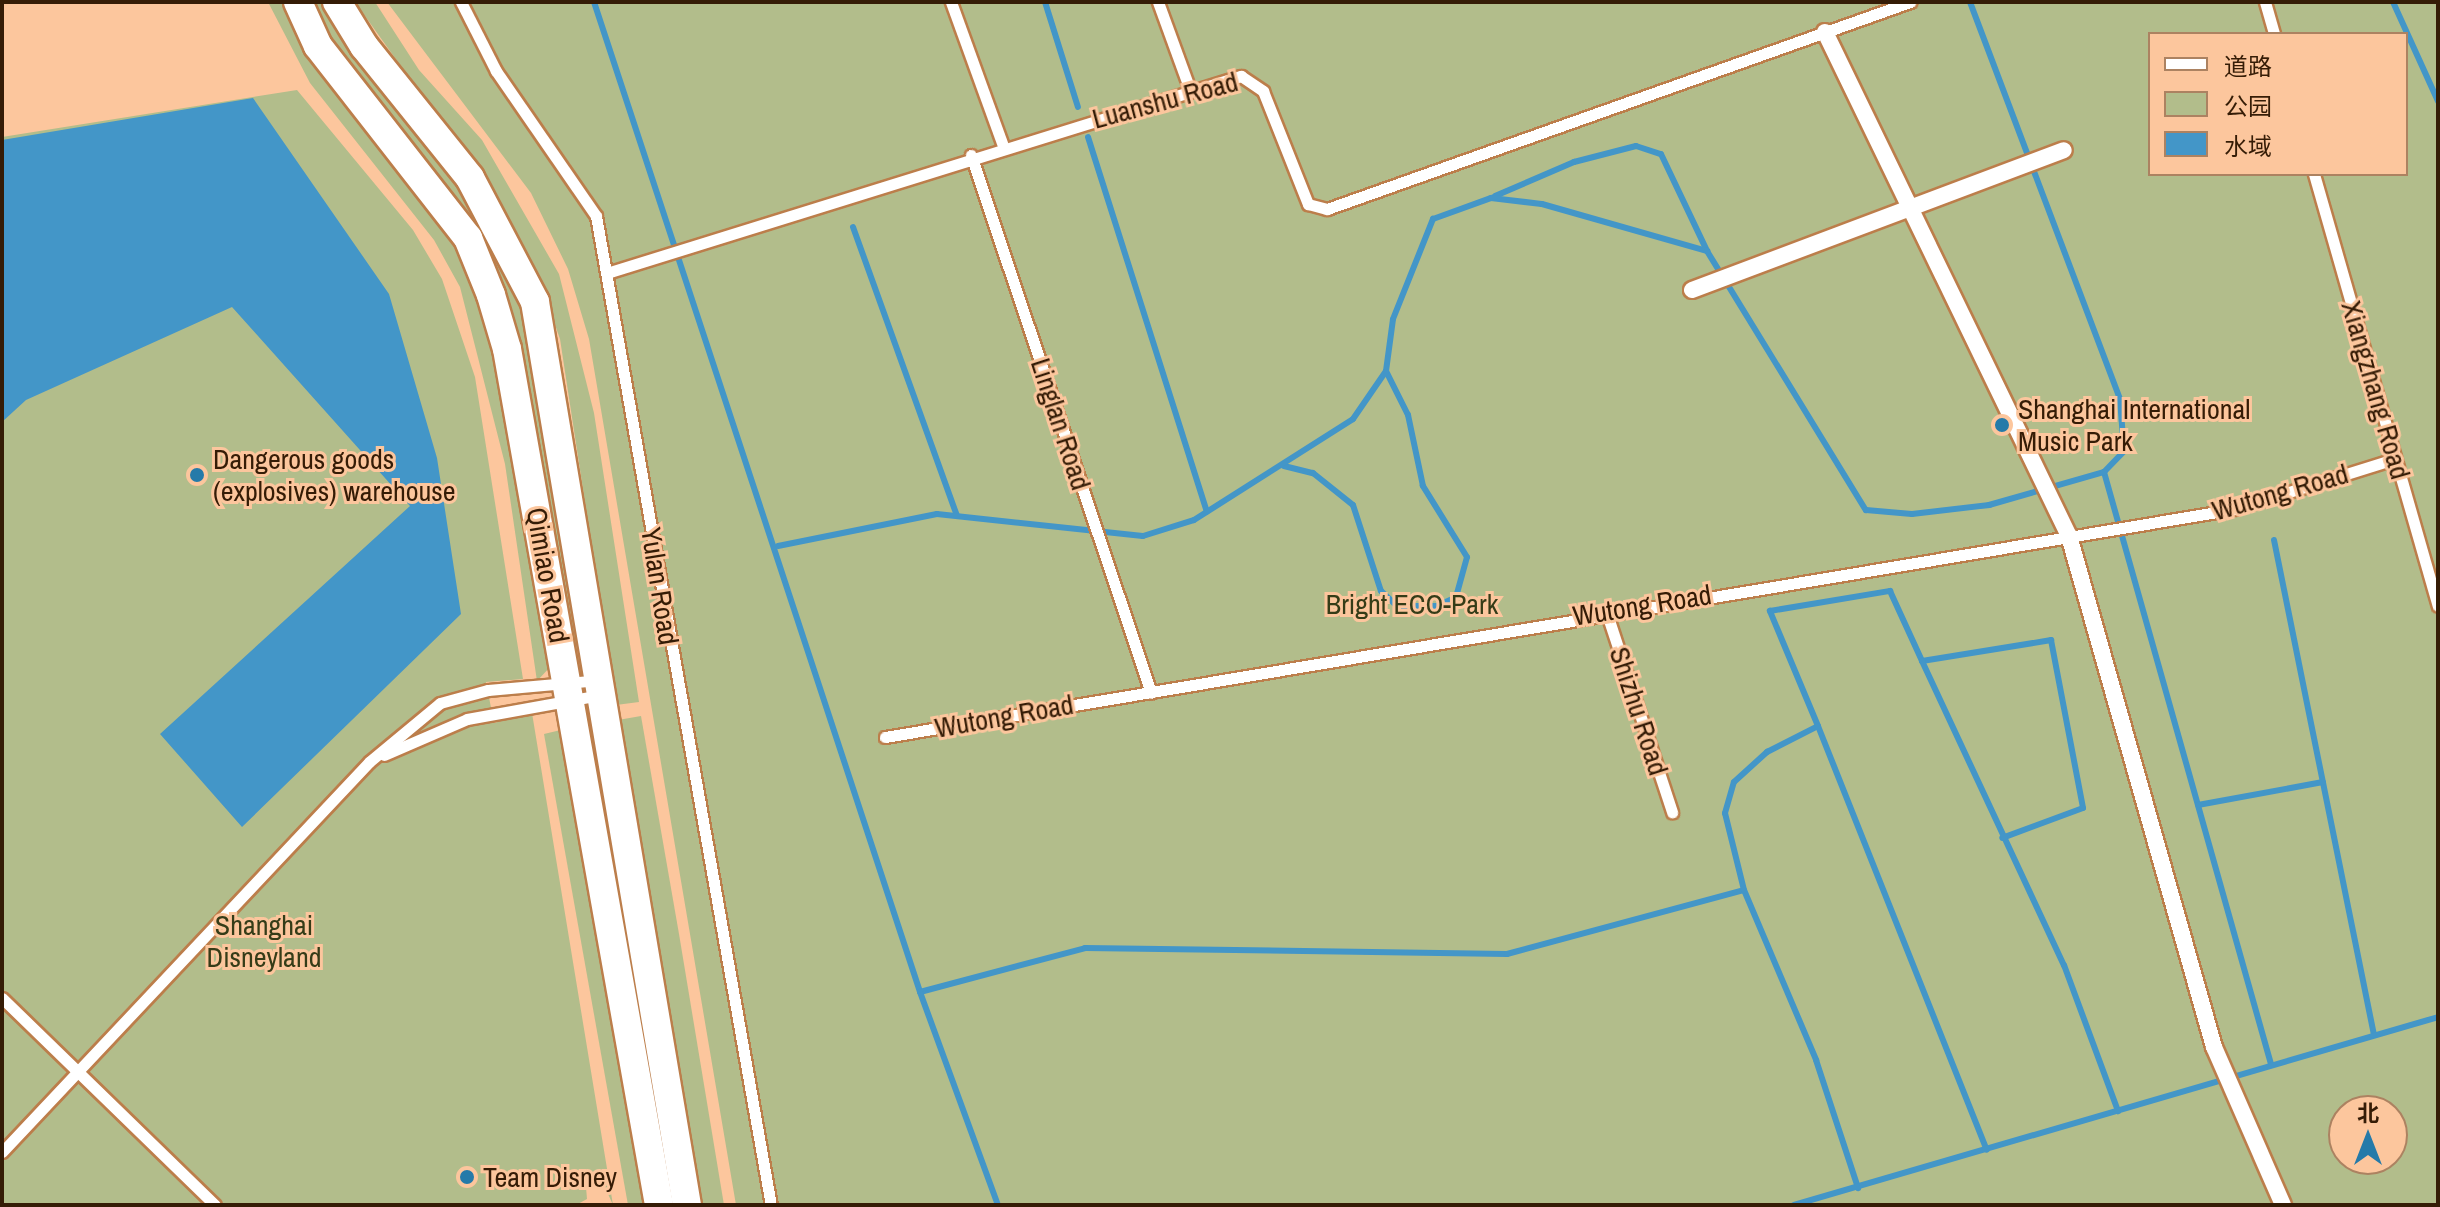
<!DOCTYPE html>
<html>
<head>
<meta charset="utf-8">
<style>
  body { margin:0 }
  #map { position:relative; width:2440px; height:1207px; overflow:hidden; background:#fcc69d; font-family:"Archivo Narrow","Noto Sans SC",sans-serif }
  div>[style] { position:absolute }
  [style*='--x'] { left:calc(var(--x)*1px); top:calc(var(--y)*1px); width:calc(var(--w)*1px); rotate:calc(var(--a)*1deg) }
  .green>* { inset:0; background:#b2bd8b }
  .water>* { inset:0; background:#4396c8 }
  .stream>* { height:6px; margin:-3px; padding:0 3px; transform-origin:3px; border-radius:3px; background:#4396c8 }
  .roads { filter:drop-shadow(2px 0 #bc7e4b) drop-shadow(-2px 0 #bc7e4b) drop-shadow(0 2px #bc7e4b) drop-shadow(0 -2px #bc7e4b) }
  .service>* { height:11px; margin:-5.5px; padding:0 5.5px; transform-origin:5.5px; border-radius:5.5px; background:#fff }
  .pedestrian>* { height:16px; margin:-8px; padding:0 8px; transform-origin:8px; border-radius:8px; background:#fff }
  .tertiary>* { height:28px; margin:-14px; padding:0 14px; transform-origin:14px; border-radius:14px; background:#fff }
  .dots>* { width:22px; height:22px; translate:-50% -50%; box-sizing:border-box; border:4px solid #fcc69d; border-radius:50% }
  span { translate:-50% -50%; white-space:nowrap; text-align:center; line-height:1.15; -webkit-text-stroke:6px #fcc69d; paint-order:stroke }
  .street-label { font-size:28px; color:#351c06 }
  .poi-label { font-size:28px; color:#351c06 }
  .left { translate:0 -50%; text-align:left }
  .park-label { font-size:28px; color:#353c18 }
  .frame { position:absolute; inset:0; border:4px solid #351c06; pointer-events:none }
  .legend { position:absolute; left:2148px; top:32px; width:260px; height:144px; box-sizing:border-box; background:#fcc69d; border:2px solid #ac8261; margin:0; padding:10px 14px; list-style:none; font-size:24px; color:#351c06 }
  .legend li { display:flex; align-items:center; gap:16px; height:40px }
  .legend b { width:40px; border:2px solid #ac8261 }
  .north { position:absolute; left:2328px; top:1095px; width:80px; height:80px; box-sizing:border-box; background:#fcc69d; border:2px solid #ac8261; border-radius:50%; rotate:0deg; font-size:22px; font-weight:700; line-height:32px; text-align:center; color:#351c06 }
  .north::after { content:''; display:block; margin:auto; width:28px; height:36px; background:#257aa9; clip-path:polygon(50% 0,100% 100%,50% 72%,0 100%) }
</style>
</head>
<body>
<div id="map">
  <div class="green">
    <i style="clip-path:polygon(268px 2px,284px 2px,335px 91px,407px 174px,468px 262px,497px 335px,551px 666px,537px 681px,505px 464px,460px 287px,434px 240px,310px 83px)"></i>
    <i style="clip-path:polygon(309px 2px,323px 2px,464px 190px,521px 293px,586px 645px,574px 647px,505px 290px,470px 220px,338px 60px)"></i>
    <i style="clip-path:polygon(355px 2px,375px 2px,419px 70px,482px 140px,559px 274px,594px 413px,639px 702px,616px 705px,560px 339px,541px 285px,485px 184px)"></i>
    <i style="clip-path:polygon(evenodd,387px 2px,2438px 2px,2438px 1205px,736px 1205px,589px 339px,568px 269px,531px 193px,387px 2px,2150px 34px,2406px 34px,2406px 174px,2150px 174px,2150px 34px,387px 2px,2344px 1111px,2392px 1111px,2392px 1159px,2344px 1159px,2344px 1111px)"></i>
    <i style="clip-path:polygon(297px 90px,413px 230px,442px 279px,475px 377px,523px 679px,486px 682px,494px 723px,532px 713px,613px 1205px,604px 1185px,586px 1187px,587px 1199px,576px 1205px,2px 1205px,2px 137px)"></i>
    <i style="clip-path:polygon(641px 716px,679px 934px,724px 1205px,702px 1205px,618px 720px)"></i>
    <i style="clip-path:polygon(565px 729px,647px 1205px,628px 1205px,544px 734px)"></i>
  </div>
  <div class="water">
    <i style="clip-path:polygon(253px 98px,389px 294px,437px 458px,461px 614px,242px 827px,160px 734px,410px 506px,232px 307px,26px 400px,2px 422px,2px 140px)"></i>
  </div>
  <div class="stream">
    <i style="--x:594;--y:2;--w:1042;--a:71.77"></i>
    <i style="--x:920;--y:992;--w:171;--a:-14.9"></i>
    <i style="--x:1085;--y:948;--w:422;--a:0.8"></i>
    <i style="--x:1507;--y:954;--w:245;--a:-15.1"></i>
    <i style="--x:1744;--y:890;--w:79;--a:-103.9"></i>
    <i style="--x:1725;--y:813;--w:32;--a:-74"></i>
    <i style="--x:1734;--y:782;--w:45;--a:-42.3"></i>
    <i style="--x:1767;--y:752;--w:57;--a:-27"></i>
    <i style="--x:1818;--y:726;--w:125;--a:-112.7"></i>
    <i style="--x:1770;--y:611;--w:122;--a:-9.5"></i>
    <i style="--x:1890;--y:591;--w:77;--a:65.4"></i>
    <i style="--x:1922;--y:661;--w:131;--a:-9.2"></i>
    <i style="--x:2051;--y:640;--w:171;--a:79.2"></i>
    <i style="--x:2083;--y:808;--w:86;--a:159.7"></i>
    <i style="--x:1045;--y:2;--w:110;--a:72.6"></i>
    <i style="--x:2393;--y:2;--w:109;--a:65.6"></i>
    <i style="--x:1088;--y:137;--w:393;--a:72.4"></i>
    <i style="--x:1495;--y:196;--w:86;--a:-23.3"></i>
    <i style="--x:1574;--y:162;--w:64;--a:-14.5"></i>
    <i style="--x:1636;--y:146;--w:26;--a:18"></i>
    <i style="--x:1661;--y:154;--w:107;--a:64.6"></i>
    <i style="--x:853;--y:227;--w:307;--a:70.2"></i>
    <i style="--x:1284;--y:466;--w:30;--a:14"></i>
    <i style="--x:1313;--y:473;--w:51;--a:38.7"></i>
    <i style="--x:1353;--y:505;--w:90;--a:72"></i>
    <i style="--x:1381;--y:591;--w:22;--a:43"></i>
    <i style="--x:1397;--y:606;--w:40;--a:0"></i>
    <i style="--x:1437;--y:606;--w:21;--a:-25"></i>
    <i style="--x:1456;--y:597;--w:41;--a:-74.6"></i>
    <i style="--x:1467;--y:557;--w:84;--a:-121.8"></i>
    <i style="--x:1423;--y:486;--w:73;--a:-101.9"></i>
    <i style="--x:1408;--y:415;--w:49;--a:-116.6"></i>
    <i style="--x:2104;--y:472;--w:615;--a:74.25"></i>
    <i style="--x:2274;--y:540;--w:505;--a:78.58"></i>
    <i style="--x:778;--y:546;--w:162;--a:-11.4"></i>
    <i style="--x:937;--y:514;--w:207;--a:6.1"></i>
    <i style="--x:1143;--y:536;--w:53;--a:-17.4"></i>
    <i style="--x:1194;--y:520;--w:188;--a:-32.4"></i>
    <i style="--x:1353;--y:419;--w:58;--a:-55.5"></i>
    <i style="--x:1386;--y:371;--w:52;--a:-82.3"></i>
    <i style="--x:1393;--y:319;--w:108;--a:-68.2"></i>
    <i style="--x:1433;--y:219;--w:62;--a:-19.9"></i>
    <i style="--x:1491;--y:198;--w:51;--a:6.7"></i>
    <i style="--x:1542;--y:204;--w:172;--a:15.9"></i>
    <i style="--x:1707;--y:251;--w:304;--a:58.5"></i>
    <i style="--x:1866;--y:510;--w:46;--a:5"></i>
    <i style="--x:1912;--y:514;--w:78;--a:-6.7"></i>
    <i style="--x:1989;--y:505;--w:120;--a:-16"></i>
    <i style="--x:2104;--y:472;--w:29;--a:-46"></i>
    <i style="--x:2124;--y:451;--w:52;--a:-94.4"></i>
    <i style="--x:2120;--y:399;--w:424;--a:-110.7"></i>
    <i style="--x:1922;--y:661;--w:336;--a:65"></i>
    <i style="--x:2064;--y:965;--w:156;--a:69.7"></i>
    <i style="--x:1818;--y:726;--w:456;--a:68.3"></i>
    <i style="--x:2198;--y:805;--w:127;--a:-10.4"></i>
    <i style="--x:1744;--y:890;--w:185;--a:67"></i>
    <i style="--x:1816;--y:1060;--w:135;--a:71.8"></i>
    <i style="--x:920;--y:992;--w:227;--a:69.9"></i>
    <i style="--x:1794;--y:1205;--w:671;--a:-16.27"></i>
  </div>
  <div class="roads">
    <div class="service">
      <i style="--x:461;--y:2;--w:77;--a:63.1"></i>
      <i style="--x:496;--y:71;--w:176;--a:55.4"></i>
      <i style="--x:596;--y:216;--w:1004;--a:79.97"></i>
      <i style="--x:951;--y:2;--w:153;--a:70.1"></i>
      <i style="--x:1158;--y:2;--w:94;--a:70"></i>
      <i style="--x:2265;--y:2;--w:33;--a:74"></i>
      <i style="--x:971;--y:155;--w:567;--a:71.5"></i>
      <i style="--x:2314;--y:174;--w:449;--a:74"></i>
      <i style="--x:610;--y:272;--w:661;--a:-17.26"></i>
      <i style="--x:1241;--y:76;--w:27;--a:34"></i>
      <i style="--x:1263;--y:91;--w:122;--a:68.3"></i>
      <i style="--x:1308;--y:204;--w:20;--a:15"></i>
      <i style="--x:1327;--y:209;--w:619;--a:-19.55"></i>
      <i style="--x:1606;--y:611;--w:212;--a:71.8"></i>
      <i style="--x:885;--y:737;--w:1368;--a:-9.59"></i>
      <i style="--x:2234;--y:509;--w:169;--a:-17.3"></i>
      <i style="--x:384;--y:755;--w:90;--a:-23.4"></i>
      <i style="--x:467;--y:719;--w:136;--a:-10.2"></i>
      <i style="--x:2;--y:998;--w:297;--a:44.2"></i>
      <i style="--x:2;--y:1152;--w:536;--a:-46.74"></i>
      <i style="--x:369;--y:762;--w:92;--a:-39.7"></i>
      <i style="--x:440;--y:703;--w:50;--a:-15.2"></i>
      <i style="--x:488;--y:690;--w:111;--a:-5.1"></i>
    </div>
    <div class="pedestrian">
      <i style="--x:1825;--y:32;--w:560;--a:64.17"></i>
      <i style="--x:2069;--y:536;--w:531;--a:74.16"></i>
      <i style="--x:2214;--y:1047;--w:172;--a:66.4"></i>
      <i style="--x:1692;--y:290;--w:397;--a:-20.6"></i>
    </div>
    <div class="tertiary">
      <i style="--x:298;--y:2;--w:48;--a:65.6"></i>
      <i style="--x:318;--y:46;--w:244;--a:52"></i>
      <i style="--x:468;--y:238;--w:61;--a:68"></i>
      <i style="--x:491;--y:295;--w:56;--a:73.5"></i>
      <i style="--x:507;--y:349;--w:869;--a:79.93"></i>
      <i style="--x:337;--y:2;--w:52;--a:58.5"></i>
      <i style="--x:364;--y:46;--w:169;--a:51.2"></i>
      <i style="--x:470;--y:178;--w:140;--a:62.3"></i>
      <i style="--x:535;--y:302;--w:916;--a:80.45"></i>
    </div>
  </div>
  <div class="dots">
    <i style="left:2002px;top:425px;background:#257aa9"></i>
    <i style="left:197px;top:475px;background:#257aa9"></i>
    <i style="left:467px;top:1177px;background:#257aa9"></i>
  </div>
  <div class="street-label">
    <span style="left:1165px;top:100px;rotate:-15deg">Luanshu Road</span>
    <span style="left:2376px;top:390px;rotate:74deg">Xiangzhang Road</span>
    <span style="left:1061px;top:424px;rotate:72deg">Linglan Road</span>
    <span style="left:2280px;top:492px;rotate:-16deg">Wutong Road</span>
    <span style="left:548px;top:575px;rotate:80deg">Qimiao Road</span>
    <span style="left:660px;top:586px;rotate:81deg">Yulan Road</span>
    <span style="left:1642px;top:605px;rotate:-9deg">Wutong Road</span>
    <span style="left:1639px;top:711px;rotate:72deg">Shizhu Road</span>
    <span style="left:1004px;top:716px;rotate:-10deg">Wutong Road</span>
  </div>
  <div class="poi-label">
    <span class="left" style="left:2018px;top:425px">Shanghai International<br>Music Park</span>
    <span class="left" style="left:213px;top:475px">Dangerous goods<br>(explosives) warehouse</span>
    <span class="left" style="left:483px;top:1177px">Team Disney</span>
  </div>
  <div class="park-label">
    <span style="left:1412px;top:604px">Bright ECO-Park</span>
    <span style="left:264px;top:941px">Shanghai<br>Disneyland</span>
  </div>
  <div class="frame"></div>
  <ul class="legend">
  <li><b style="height:10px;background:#fff"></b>道路</li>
  <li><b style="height:22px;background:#b2bd8b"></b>公园</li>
  <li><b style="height:22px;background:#4396c8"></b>水域</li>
  </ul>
  <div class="north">北</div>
</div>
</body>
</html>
